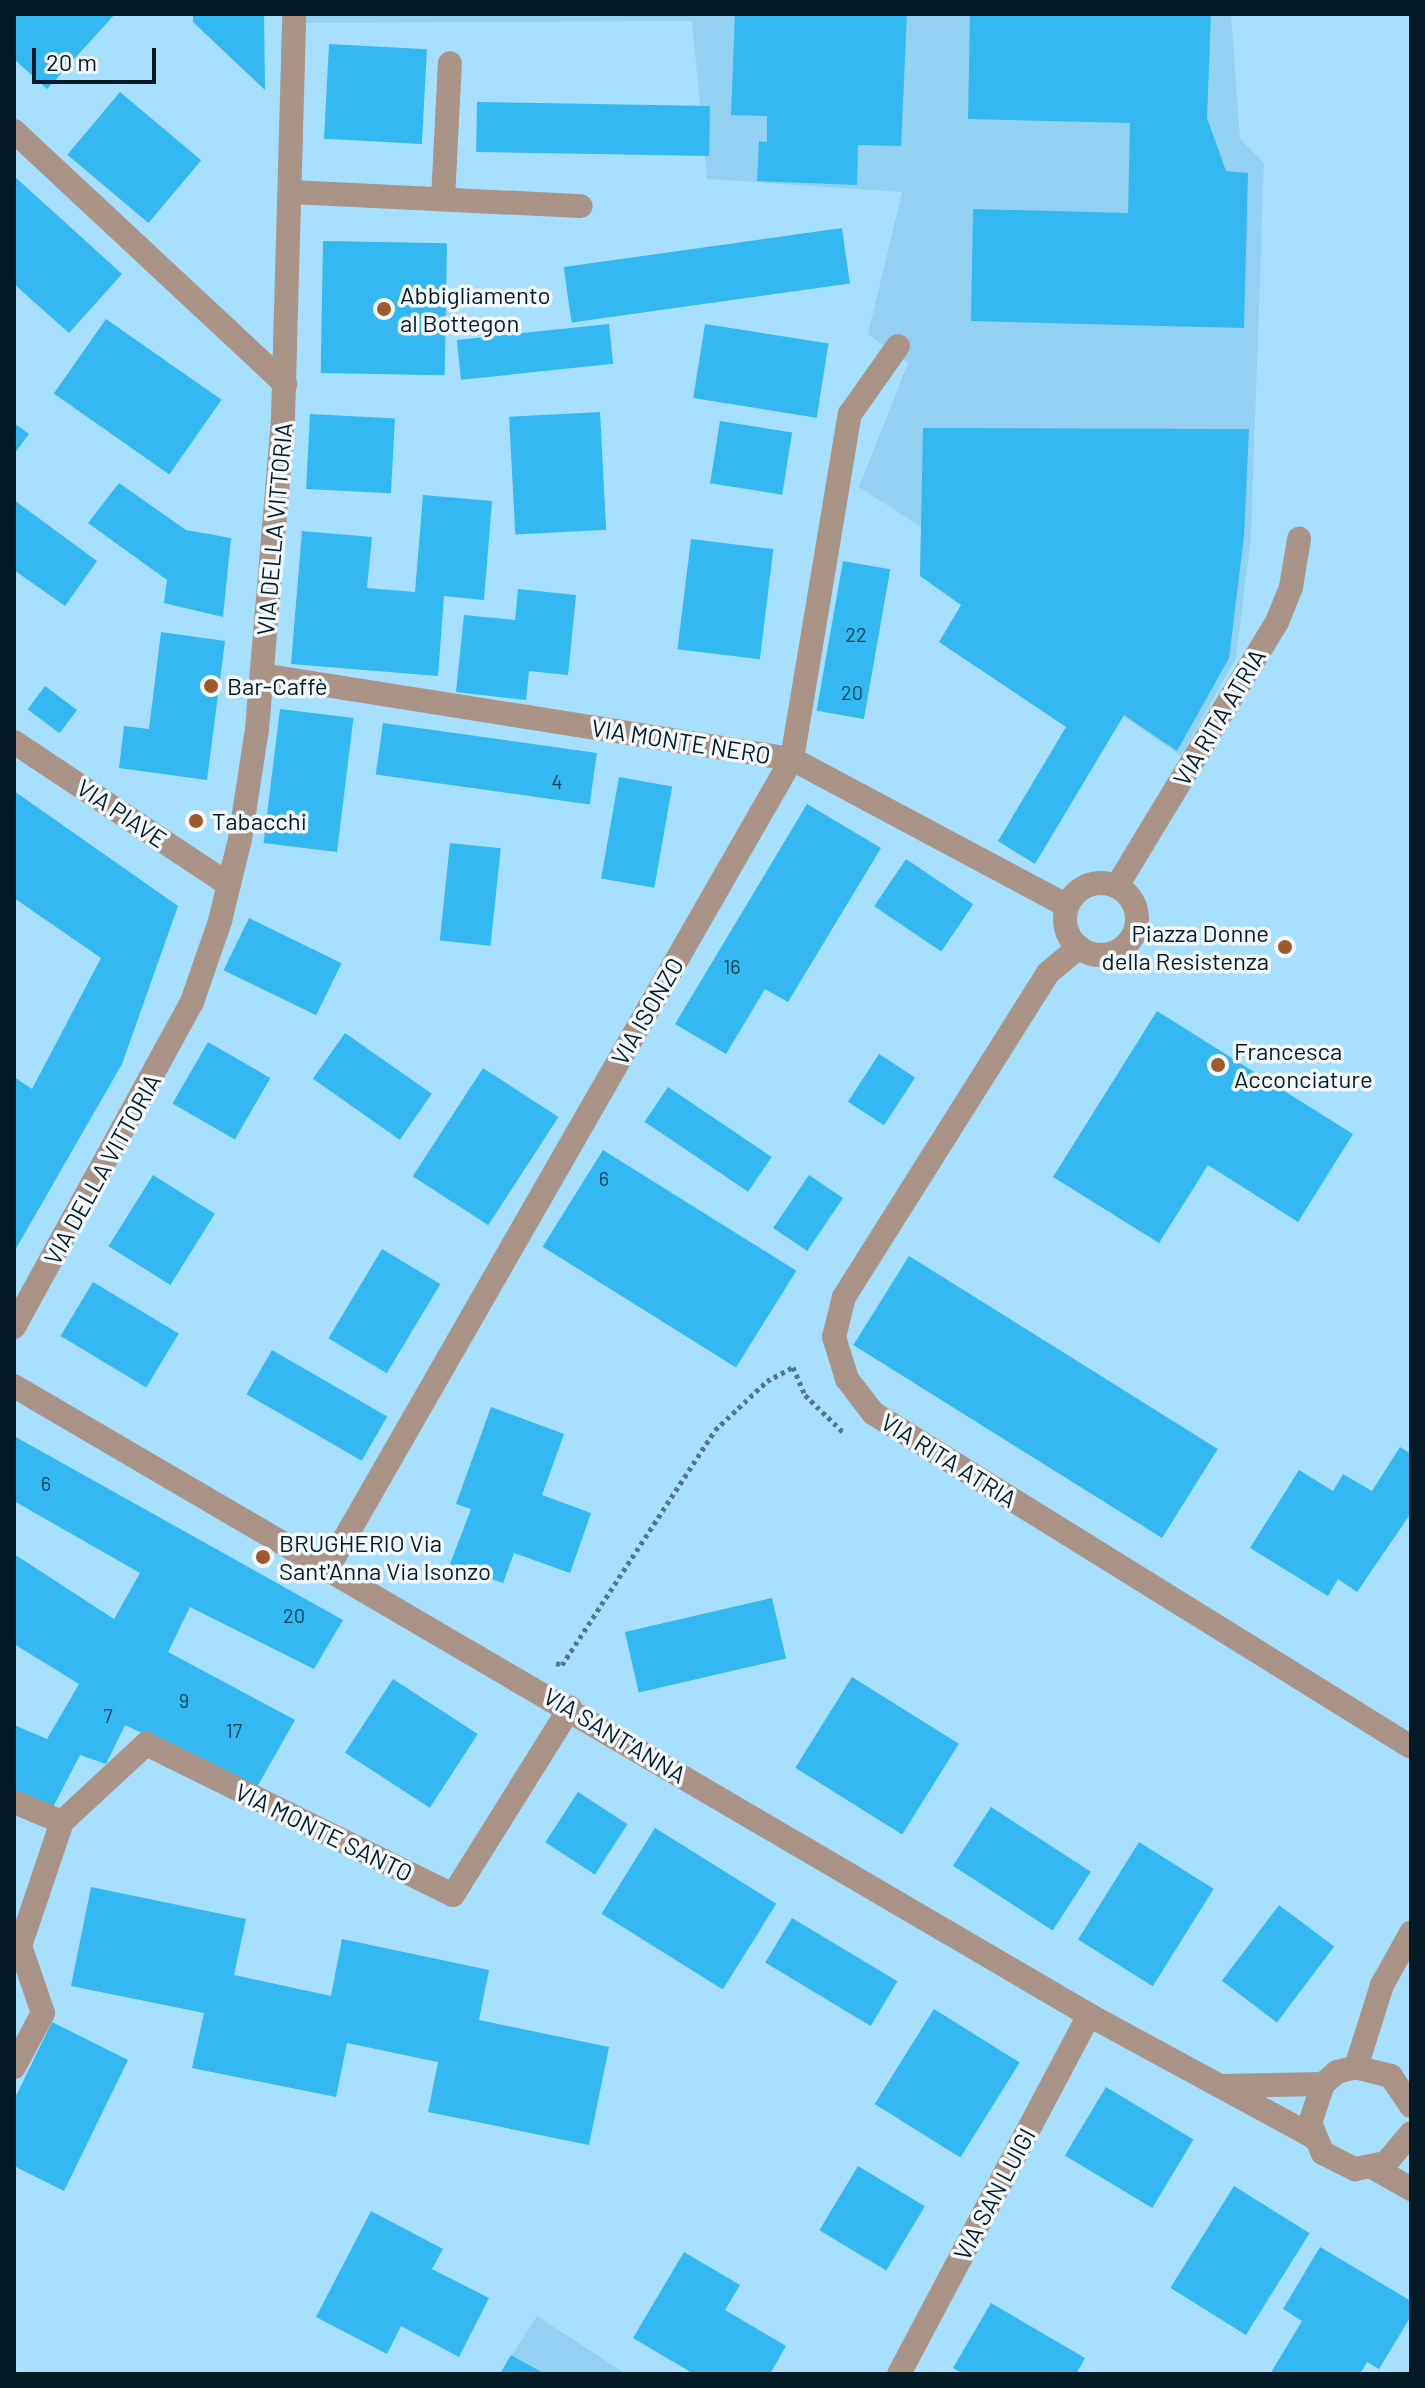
<!DOCTYPE html>
<html>
<head>
<meta charset="utf-8">
<style>
  body { margin:0 }
  #map { position:relative; width:1425px; height:2388px; overflow:hidden; background:#a7e0fe; font-family:Barlow,sans-serif }
  div>[style] { position:absolute }
  [style*='--x'] { left:calc(var(--x)*1px); top:calc(var(--y)*1px); width:calc(var(--w)*1px); rotate:calc(var(--a)*1deg) }
  .built>* { inset:0; background:#92d1f2 }
  .building>* { inset:0; background:#34b8f1; transform-origin:0 0 }
  .path>* { height:5px; margin-top:-2.5px; transform-origin:0; background:repeating-linear-gradient(90deg,#50778b 0 4px,transparent 0 8px) }
  .minor>* { height:24px; margin:-12px; padding:0 12px; transform-origin:12px; border-radius:12px; background:#aa9487 }
  .minor>.ring { margin:-12px; padding:0; box-sizing:content-box; background:none; border:24px solid #aa9487; border-radius:50% }
  .dots>* { width:22px; height:22px; translate:-50% -50%; box-sizing:border-box; border:4px solid #f3f8fb; border-radius:50% }
  span { translate:-50% -50%; white-space:nowrap; text-align:center; line-height:1.15; -webkit-text-stroke:7px #f3f8fb; paint-order:stroke }
  .number-label { font-size:20px; color:#104258 }
  .number-label span { -webkit-text-stroke-width:0 }
  .poi-label { font-size:24px; color:#041a25 }
  .left { translate:0 -50%; text-align:left }
  .right { translate:-100% -50%; text-align:right }
  .street-label { font-size:24px; color:#041a25 }
  .frame { position:absolute; inset:0; border:16px solid #041a25; pointer-events:none }
  .scale { position:absolute; left:32px; top:48px; width:124px; height:36px; box-sizing:border-box; border:4px solid #041a25; border-top:0; padding-left:10px; font-size:24px; line-height:28px; white-space:nowrap; color:#041a25; -webkit-text-stroke:6px #f3f8fb; paint-order:stroke }
</style>
</head>
<body>
<div id="map">
  <div class="built">
    <i style="clip-path:polygon(304px 14px,1231px 14px,1240px 139px,1264px 163px,1251px 536px,1236px 658px,1181px 756px,920px 576px,921px 527px,859px 487px,908px 363px,868px 334px,902px 192px,707px 179px,692px 21px,304px 23px)"></i>
    <i style="clip-path:polygon(537px 2316px,626px 2374px,500px 2374px)"></i>
  </div>
  <div class="building">
    <i style="clip-path:polygon(14px 14px,115px 14px,47px 89px,14px 59px)"></i>
    <i style="clip-path:polygon(193px 14px,264px 14px,265px 90px,193px 22px)"></i>
    <i style="clip-path:polygon(735px 14px,907px 14px,901px 146px,858px 145px,857px 185px,757px 181px,759px 141px,767px 142px,767px 116px,731px 115px)"></i>
    <i style="clip-path:polygon(970px 14px,1211px 14px,1207px 118px,1226px 171px,1248px 173px,1244px 328px,971px 321px,973px 209px,1128px 213px,1130px 123px,968px 119px)"></i>
    <i style="left:329px;top:44px;width:98px;height:95px;rotate:3deg"></i>
    <i style="left:120px;top:92px;width:106px;height:82px;rotate:40deg"></i>
    <i style="left:477px;top:102px;width:233px;height:50px;rotate:1deg"></i>
    <i style="clip-path:polygon(14px 176px,122px 274px,69px 333px,14px 284px)"></i>
    <i style="left:842px;top:228px;width:56px;height:281px;rotate:82deg"></i>
    <i style="left:323px;top:241px;width:124px;height:132px;rotate:1deg"></i>
    <i style="left:106px;top:319px;width:141px;height:91px;rotate:35deg"></i>
    <i style="left:609px;top:324px;width:40px;height:153px;rotate:84deg"></i>
    <i style="left:705px;top:324px;width:125px;height:75px;rotate:9deg"></i>
    <i style="left:600px;top:412px;width:118px;height:91px;rotate:87deg"></i>
    <i style="left:310px;top:414px;width:85px;height:75px;rotate:3deg"></i>
    <i style="left:720px;top:421px;width:73px;height:63px;rotate:9deg"></i>
    <i style="clip-path:polygon(14px 423px,29px 434px,14px 454px)"></i>
    <i style="clip-path:polygon(923px 428px,1249px 429px,1244px 536px,1229px 658px,1177px 751px,1124px 715px,1035px 864px,998px 841px,1066px 727px,939px 642px,961px 605px,920px 576px)"></i>
    <i style="clip-path:polygon(119px 483px,186px 530px,231px 538px,223px 617px,164px 603px,167px 580px,88px 523px)"></i>
    <i style="clip-path:polygon(423px 495px,492px 501px,484px 600px,444px 596px,438px 676px,291px 664px,302px 531px,372px 537px,367px 588px,415px 592px)"></i>
    <i style="clip-path:polygon(14px 500px,97px 561px,65px 606px,14px 570px)"></i>
    <i style="left:691px;top:539px;width:83px;height:111px;rotate:7deg"></i>
    <i style="left:843px;top:561px;width:48px;height:152px;rotate:10deg"></i>
    <i style="clip-path:polygon(518px 589px,576px 595px,568px 675px,529px 671px,526px 700px,456px 692px,464px 615px,515px 620px)"></i>
    <i style="clip-path:polygon(161px 632px,225px 641px,207px 780px,119px 768px,124px 726px,149px 729px)"></i>
    <i style="left:45px;top:686px;width:40px;height:29px;rotate:37deg"></i>
    <i style="left:280px;top:709px;width:74px;height:135px;rotate:7deg"></i>
    <i style="left:383px;top:723px;width:216px;height:52px;rotate:8deg"></i>
    <i style="left:619px;top:777px;width:54px;height:103px;rotate:10deg"></i>
    <i style="clip-path:polygon(14px 791px,178px 906px,122px 1064px,14px 1252px,14px 1077px,32px 1089px,101px 958px,14px 898px)"></i>
    <i style="clip-path:polygon(807px 804px,881px 848px,788px 1002px,765px 989px,726px 1054px,675px 1024px)"></i>
    <i style="left:450px;top:843px;width:51px;height:98px;rotate:6deg"></i>
    <i style="left:906px;top:859px;width:81px;height:57px;rotate:34deg"></i>
    <i style="left:249px;top:918px;width:103px;height:58px;rotate:26deg"></i>
    <i style="clip-path:polygon(1157px 1011px,1353px 1134px,1298px 1222px,1208px 1165px,1159px 1243px,1053px 1177px)"></i>
    <i style="left:345px;top:1033px;width:106px;height:56px;rotate:35deg"></i>
    <i style="left:208px;top:1042px;width:72px;height:71px;rotate:30deg"></i>
    <i style="left:879px;top:1054px;width:43px;height:57px;rotate:33deg"></i>
    <i style="left:483px;top:1068px;width:90px;height:129px;rotate:33deg"></i>
    <i style="left:668px;top:1087px;width:125px;height:42px;rotate:34deg"></i>
    <i style="left:603px;top:1150px;width:228px;height:114px;rotate:32deg"></i>
    <i style="left:153px;top:1175px;width:73px;height:84px;rotate:32deg"></i>
    <i style="left:809px;top:1175px;width:41px;height:64px;rotate:34deg"></i>
    <i style="left:382px;top:1249px;width:68px;height:104px;rotate:31deg"></i>
    <i style="left:909px;top:1256px;width:364px;height:105px;rotate:32deg"></i>
    <i style="left:93px;top:1282px;width:100px;height:63px;rotate:31deg"></i>
    <i style="left:272px;top:1350px;width:133px;height:51px;rotate:30deg"></i>
    <i style="clip-path:polygon(491px 1407px,564px 1434px,542px 1495px,591px 1513px,570px 1573px,514px 1553px,503px 1583px,450px 1564px,471px 1509px,456px 1504px)"></i>
    <i style="clip-path:polygon(14px 1436px,343px 1620px,314px 1669px,190px 1607px,168px 1652px,295px 1720px,257px 1787px,125px 1725px,106px 1764px,80px 1755px,52px 1809px,14px 1792px,14px 1725px,47px 1739px,79px 1684px,14px 1644px,14px 1554px,114px 1619px,140px 1573px,14px 1501px)"></i>
    <i style="clip-path:polygon(1400px 1447px,1411px 1454px,1411px 1513px,1357px 1592px,1338px 1579px,1328px 1596px,1250px 1548px,1299px 1470px,1333px 1491px,1343px 1474px,1372px 1491px)"></i>
    <i style="left:772px;top:1598px;width:62px;height:151px;rotate:77deg"></i>
    <i style="left:852px;top:1677px;width:126px;height:107px;rotate:32deg"></i>
    <i style="left:393px;top:1679px;width:101px;height:88px;rotate:33deg"></i>
    <i style="left:578px;top:1792px;width:59px;height:60px;rotate:33deg"></i>
    <i style="left:991px;top:1807px;width:119px;height:70px;rotate:33deg"></i>
    <i style="left:655px;top:1828px;width:143px;height:101px;rotate:32deg"></i>
    <i style="left:1139px;top:1842px;width:88px;height:115px;rotate:32deg"></i>
    <i style="clip-path:polygon(91px 1887px,246px 1919px,234px 1975px,331px 1996px,342px 1939px,489px 1970px,479px 2020px,609px 2047px,589px 2145px,428px 2112px,438px 2062px,347px 2043px,336px 2097px,192px 2068px,204px 2013px,71px 1986px)"></i>
    <i style="left:1279px;top:1905px;width:69px;height:95px;rotate:37deg"></i>
    <i style="left:792px;top:1918px;width:123px;height:52px;rotate:31deg"></i>
    <i style="left:934px;top:2009px;width:101px;height:112px;rotate:32deg"></i>
    <i style="clip-path:polygon(52px 2022px,128px 2060px,64px 2191px,14px 2166px,14px 2100px)"></i>
    <i style="left:1106px;top:2087px;width:102px;height:80px;rotate:31deg"></i>
    <i style="left:858px;top:2166px;width:78px;height:75px;rotate:31deg"></i>
    <i style="left:1234px;top:2186px;width:89px;height:120px;rotate:32deg"></i>
    <i style="clip-path:polygon(371px 2211px,443px 2249px,432px 2269px,489px 2298px,459px 2357px,401px 2326px,387px 2354px,316px 2317px)"></i>
    <i style="clip-path:polygon(1320px 2247px,1411px 2301px,1411px 2316px,1379px 2369px,1367px 2362px,1360px 2374px,1270px 2374px,1302px 2321px,1283px 2309px)"></i>
    <i style="clip-path:polygon(684px 2252px,740px 2285px,725px 2310px,786px 2346px,770px 2374px,694px 2374px,633px 2338px)"></i>
    <i style="clip-path:polygon(991px 2303px,1085px 2358px,1076px 2374px,963px 2374px,953px 2368px)"></i>
    <i style="clip-path:polygon(511px 2355px,545px 2374px,500px 2374px)"></i>
  </div>
  <div class="path">
    <i style="--x:556;--y:1663;--w:6;--a:18"></i>
    <i style="--x:562;--y:1665;--w:280;--a:-56.9"></i>
    <i style="--x:715;--y:1430;--w:71;--a:-43.3"></i>
    <i style="--x:767;--y:1381;--w:30;--a:-28"></i>
    <i style="--x:793;--y:1367;--w:30;--a:67"></i>
    <i style="--x:805;--y:1395;--w:53;--a:44.2"></i>
  </div>
  <div class="minor">
    <i style="--x:14;--y:131;--w:371;--a:43"></i>
    <i style="--x:292;--y:192;--w:289;--a:2.8"></i>
    <i style="--x:443;--y:199;--w:136;--a:-87.1"></i>
    <i style="--x:262;--y:675;--w:537;--a:9.01"></i>
    <i style="--x:792;--y:759;--w:312;--a:28.1"></i>
    <i style="--x:14;--y:742;--w:258;--a:33.6"></i>
    <i class="ring" style="left:1065px;top:883px;width:48px;height:48px"></i>
    <i style="--x:1117;--y:886;--w:309;--a:-58.8"></i>
    <i style="--x:1277;--y:622;--w:38;--a:-68"></i>
    <i style="--x:1291;--y:587;--w:49;--a:-80.5"></i>
    <i style="--x:1079;--y:947;--w:40;--a:140"></i>
    <i style="--x:1048;--y:973;--w:383;--a:122.2"></i>
    <i style="--x:844;--y:1297;--w:41;--a:104"></i>
    <i style="--x:834;--y:1337;--w:44;--a:72.8"></i>
    <i style="--x:847;--y:1379;--w:43;--a:52.6"></i>
    <i style="--x:873;--y:1413;--w:633;--a:31.83"></i>
    <i style="--x:14;--y:1327;--w:371;--a:-61.3"></i>
    <i style="--x:192;--y:1002;--w:86;--a:-70.9"></i>
    <i style="--x:220;--y:921;--w:84;--a:-76.3"></i>
    <i style="--x:240;--y:839;--w:111;--a:-81.2"></i>
    <i style="--x:257;--y:729;--w:312;--a:-85.2"></i>
    <i style="--x:283;--y:418;--w:404;--a:-88.4"></i>
    <i style="--x:14;--y:1386;--w:1245;--a:30.33"></i>
    <i style="--x:1089;--y:2015;--w:256;--a:28.5"></i>
    <i style="--x:329;--y:1566;--w:930;--a:-60.16"></i>
    <i style="--x:792;--y:759;--w:350;--a:-80.5"></i>
    <i style="--x:850;--y:414;--w:83;--a:-54.8"></i>
    <i style="--x:14;--y:1802;--w:52;--a:22.6"></i>
    <i style="--x:14;--y:2067;--w:61;--a:-61.8"></i>
    <i style="--x:43;--y:2013;--w:71;--a:-108.9"></i>
    <i style="--x:20;--y:1946;--w:131;--a:-71.3"></i>
    <i style="--x:62;--y:1822;--w:115;--a:-42.9"></i>
    <i style="--x:146;--y:1744;--w:342;--a:26.2"></i>
    <i style="--x:453;--y:1895;--w:221;--a:-58"></i>
    <i style="--x:1356;--y:2067;--w:86;--a:-72.4"></i>
    <i style="--x:1382;--y:1985;--w:60;--a:-60.9"></i>
    <i style="--x:1221;--y:2086;--w:102;--a:-1.1"></i>
    <i style="--x:1411;--y:2106;--w:36;--a:-124"></i>
    <i style="--x:1391;--y:2076;--w:36;--a:-166"></i>
    <i style="--x:1356;--y:2067;--w:20;--a:165"></i>
    <i style="--x:1337;--y:2072;--w:18;--a:139"></i>
    <i style="--x:1323;--y:2084;--w:41;--a:108.4"></i>
    <i style="--x:1310;--y:2123;--w:33;--a:67"></i>
    <i style="--x:1323;--y:2153;--w:36;--a:27"></i>
    <i style="--x:1355;--y:2169;--w:32;--a:-11"></i>
    <i style="--x:1386;--y:2163;--w:39;--a:-50"></i>
    <i style="--x:1374;--y:2168;--w:43;--a:29.6"></i>
    <i style="--x:899;--y:2374;--w:406;--a:-62.1"></i>
  </div>
  <div class="dots">
    <i style="left:384px;top:309px;background:#9e5a2c"></i>
    <i style="left:211px;top:686px;background:#9e5a2c"></i>
    <i style="left:196px;top:821px;background:#9e5a2c"></i>
    <i style="left:1285px;top:947px;background:#9e5a2c"></i>
    <i style="left:1218px;top:1065px;background:#9e5a2c"></i>
    <i style="left:263px;top:1557px;background:#9e5a2c"></i>
  </div>
  <div class="number-label">
    <span style="left:856px;top:634px">22</span>
    <span style="left:852px;top:692px">20</span>
    <span style="left:557px;top:781px">4</span>
    <span style="left:732px;top:966px">16</span>
    <span style="left:604px;top:1178px">6</span>
    <span style="left:46px;top:1483px">6</span>
    <span style="left:294px;top:1615px">20</span>
    <span style="left:184px;top:1700px">9</span>
    <span style="left:108px;top:1715px">7</span>
    <span style="left:234px;top:1730px">17</span>
  </div>
  <div class="poi-label">
    <span class="left" style="left:400px;top:309px">Abbigliamento<br>al Bottegon</span>
    <span class="left" style="left:227px;top:686px">Bar-Caffè</span>
    <span class="left" style="left:212px;top:821px">Tabacchi</span>
    <span class="right" style="left:1269px;top:947px">Piazza Donne<br>della Resistenza</span>
    <span class="left" style="left:1234px;top:1065px">Francesca<br>Acconciature</span>
    <span class="left" style="left:279px;top:1557px">BRUGHERIO Via<br>Sant'Anna Via Isonzo</span>
  </div>
  <div class="street-label">
    <span style="left:274px;top:529px;rotate:-85deg">VIA DELLA VITTORIA</span>
    <span style="left:1219px;top:717px;rotate:-59deg">VIA RITA ATRIA</span>
    <span style="left:681px;top:741px;rotate:9deg">VIA MONTE NERO</span>
    <span style="left:122px;top:813px;rotate:34deg">VIA PIAVE</span>
    <span style="left:647px;top:1011px;rotate:-60deg">VIA ISONZO</span>
    <span style="left:102px;top:1169px;rotate:-61deg">VIA DELLA VITTORIA</span>
    <span style="left:949px;top:1460px;rotate:32deg">VIA RITA ATRIA</span>
    <span style="left:615px;top:1735px;rotate:31deg">VIA SANT'ANNA</span>
    <span style="left:324px;top:1832px;rotate:26deg">VIA MONTE SANTO</span>
    <span style="left:994px;top:2194px;rotate:-62deg">VIA SAN LUIGI</span>
  </div>
  <div class="frame"></div>
  <div class="scale">20 m</div>
</div>
</body>
</html>
